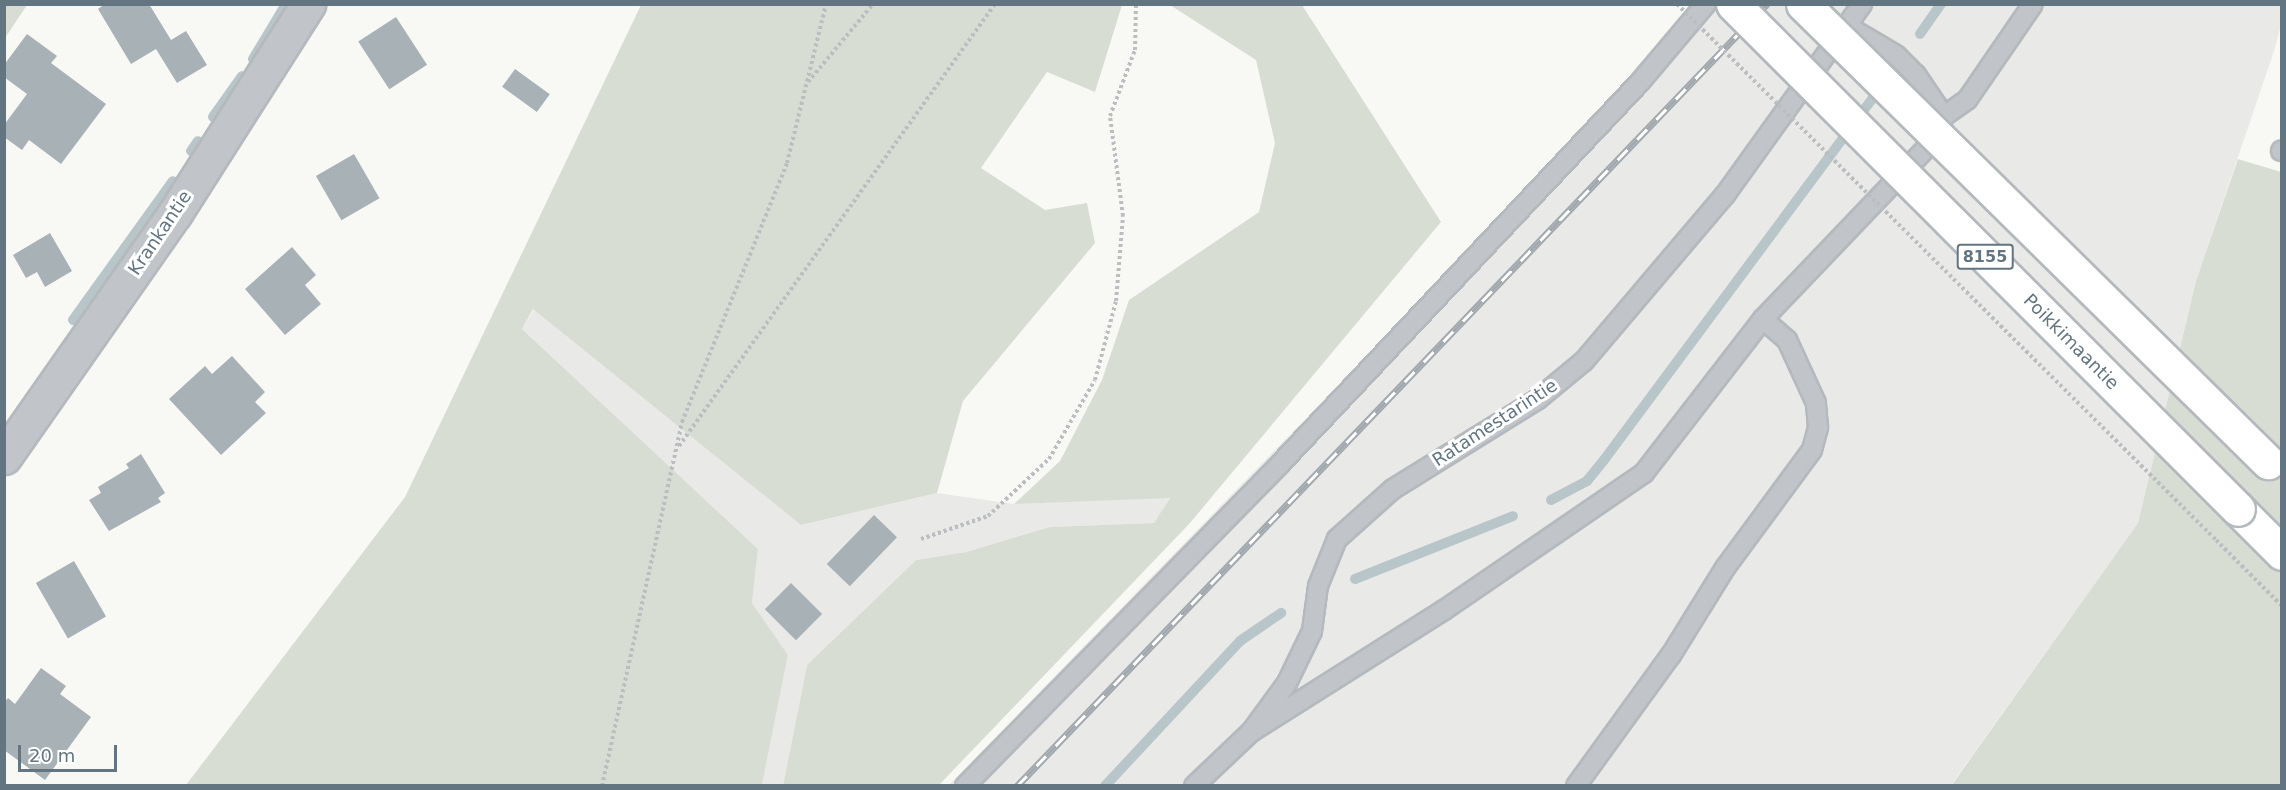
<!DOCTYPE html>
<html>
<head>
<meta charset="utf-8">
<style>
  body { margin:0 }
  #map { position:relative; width:2286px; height:790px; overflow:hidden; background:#f8f8f5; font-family:"DejaVu Sans",sans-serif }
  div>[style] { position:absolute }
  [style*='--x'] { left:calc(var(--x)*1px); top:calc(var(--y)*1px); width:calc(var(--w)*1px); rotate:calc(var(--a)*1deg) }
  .built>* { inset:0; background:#e9e9e8 }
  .green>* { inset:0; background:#d8ddd4 }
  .stream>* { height:10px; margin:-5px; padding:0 5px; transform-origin:5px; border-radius:5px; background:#b8c6c9 }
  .building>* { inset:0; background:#a8b1b6; transform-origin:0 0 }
  .path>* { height:4px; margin-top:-2px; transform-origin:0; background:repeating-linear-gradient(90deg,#bbbec0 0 3px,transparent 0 6px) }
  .roads { filter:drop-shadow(2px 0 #b4b9bd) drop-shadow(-2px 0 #b4b9bd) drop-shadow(0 2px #b4b9bd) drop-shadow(0 -2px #b4b9bd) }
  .lane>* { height:18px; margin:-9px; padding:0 9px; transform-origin:9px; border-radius:9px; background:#c1c5c9 }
  .street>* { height:33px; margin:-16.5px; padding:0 16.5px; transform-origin:16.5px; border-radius:16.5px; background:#c1c5c9 }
  .primary>* { height:33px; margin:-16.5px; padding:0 16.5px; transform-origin:16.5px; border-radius:16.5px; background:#fff }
  .rail>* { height:7px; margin-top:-3.5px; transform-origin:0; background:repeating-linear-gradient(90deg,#fff 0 14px,#a2a9ae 0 28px); box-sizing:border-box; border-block:2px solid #a2a9ae }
  .path-bridge>* { height:4px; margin-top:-2px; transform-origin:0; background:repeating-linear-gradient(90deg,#bbbec0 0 3px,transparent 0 6px) }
  .bridges { filter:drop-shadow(2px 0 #b4b9bd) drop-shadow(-2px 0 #b4b9bd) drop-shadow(0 2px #b4b9bd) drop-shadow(0 -2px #b4b9bd) }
  .primary-bridge>* { height:33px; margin:-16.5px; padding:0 16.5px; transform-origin:16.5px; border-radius:16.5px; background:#fff }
  span { translate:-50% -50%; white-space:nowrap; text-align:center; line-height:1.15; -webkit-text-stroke:6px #fff; paint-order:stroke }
  .shield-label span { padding:2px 4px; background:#fff; border:2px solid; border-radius:4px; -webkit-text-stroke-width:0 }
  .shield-label { font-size:16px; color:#637580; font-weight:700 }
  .street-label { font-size:18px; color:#637580 }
  .frame { position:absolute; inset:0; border:6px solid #637580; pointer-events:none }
  .scale { position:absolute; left:18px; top:745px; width:99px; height:27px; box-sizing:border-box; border:3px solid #637580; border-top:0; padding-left:8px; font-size:18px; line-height:21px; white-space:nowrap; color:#637580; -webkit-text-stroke:4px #fff; paint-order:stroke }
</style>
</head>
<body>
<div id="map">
  <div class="built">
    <i style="clip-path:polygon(1708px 5px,2281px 5px,2281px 25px,2274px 51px,2196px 281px,2138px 523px,1951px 785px,948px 786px)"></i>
    <i style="clip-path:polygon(534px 309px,801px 525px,937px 493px,1014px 504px,1170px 497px,1155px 523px,1050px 527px,966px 552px,916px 560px,807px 665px,783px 785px,762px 785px,788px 655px,752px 603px,758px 549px,522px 329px)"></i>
  </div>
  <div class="green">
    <i style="clip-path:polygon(5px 4px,27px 5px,5px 38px,4px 5px)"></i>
    <i style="clip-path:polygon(641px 5px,1122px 5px,1095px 92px,1047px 72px,981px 168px,1045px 210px,1087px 203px,1095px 243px,963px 401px,937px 493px,801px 525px,533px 309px,522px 329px,758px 549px,752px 603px,788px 655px,762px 785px,186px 785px,405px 497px)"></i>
    <i style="clip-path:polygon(1170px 5px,1302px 5px,1441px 222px,1190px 523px,939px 785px,783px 785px,807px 665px,916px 560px,966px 552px,1050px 527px,1154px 523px,1170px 498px,1014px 504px,1060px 461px,1102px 380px,1129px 300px,1259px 212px,1275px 143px,1256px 60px)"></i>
    <i style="clip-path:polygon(2238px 159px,2281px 172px,2281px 785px,1951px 786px,2138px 523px,2196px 281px)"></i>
  </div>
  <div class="stream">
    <i style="--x:1920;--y:34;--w:37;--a:-55"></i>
    <i style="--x:253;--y:59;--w:64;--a:-59"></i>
    <i style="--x:213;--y:117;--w:50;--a:-54.7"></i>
    <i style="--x:191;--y:151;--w:12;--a:-55"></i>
    <i style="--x:73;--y:320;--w:171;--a:-54.3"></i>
    <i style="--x:1551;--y:500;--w:41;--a:-27.8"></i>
    <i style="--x:1587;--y:481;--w:27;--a:-51"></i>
    <i style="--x:1604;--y:460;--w:466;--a:-53.4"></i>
    <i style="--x:1355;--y:579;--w:170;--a:-21.7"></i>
    <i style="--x:1105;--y:786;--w:198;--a:-47"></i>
    <i style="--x:1240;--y:641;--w:50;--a:-34.3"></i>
  </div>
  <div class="building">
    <i style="clip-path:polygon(105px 4px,149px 4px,171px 40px,186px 31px,207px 65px,177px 83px,156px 49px,131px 64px,98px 9px)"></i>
    <i style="left:396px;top:17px;width:57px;height:45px;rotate:57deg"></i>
    <i style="clip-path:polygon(27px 34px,57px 56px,51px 63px,106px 104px,61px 164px,29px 140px,22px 150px,4px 137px,4px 125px,27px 94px,4px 77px,4px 65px)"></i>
    <i style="left:515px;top:69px;width:43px;height:22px;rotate:36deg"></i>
    <i style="left:354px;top:154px;width:51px;height:44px;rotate:60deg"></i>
    <i style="clip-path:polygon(50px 233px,72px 271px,45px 287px,37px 272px,26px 278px,13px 255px)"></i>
    <i style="clip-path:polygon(292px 247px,316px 275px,305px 285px,321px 304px,285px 335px,245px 289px)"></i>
    <i style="clip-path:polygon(232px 356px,265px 392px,255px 402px,266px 413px,221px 455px,169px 399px,205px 366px,212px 374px)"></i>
    <i style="clip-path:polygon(141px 454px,165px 493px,158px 498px,161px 502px,109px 531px,89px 500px,101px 493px,98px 487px,129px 468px,126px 464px)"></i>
    <i style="left:874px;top:515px;width:32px;height:68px;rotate:44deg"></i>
    <i style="left:74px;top:561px;width:64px;height:44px;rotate:60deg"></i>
    <i style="left:791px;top:583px;width:44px;height:37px;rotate:45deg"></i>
    <i style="clip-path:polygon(41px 668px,66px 686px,60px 694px,91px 717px,45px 780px,4px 750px,4px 703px,8px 698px,15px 704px)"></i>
  </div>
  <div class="path">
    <i style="--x:808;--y:82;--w:102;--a:-50.2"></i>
    <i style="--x:679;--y:446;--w:543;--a:-54.44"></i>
    <i style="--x:921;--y:539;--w:71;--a:-18.9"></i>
    <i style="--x:988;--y:516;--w:83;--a:-43.1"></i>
    <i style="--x:1049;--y:459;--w:91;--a:-59.8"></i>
    <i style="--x:1095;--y:380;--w:82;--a:-75.1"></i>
    <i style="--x:1116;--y:301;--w:85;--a:-85.3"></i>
    <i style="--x:1123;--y:216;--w:101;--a:-97.4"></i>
    <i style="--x:1110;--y:116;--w:71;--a:-69.3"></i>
    <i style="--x:1135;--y:50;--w:46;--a:-88.8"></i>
    <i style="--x:2216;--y:540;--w:93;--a:45"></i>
    <i style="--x:602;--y:786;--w:373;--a:-77.6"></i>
    <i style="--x:682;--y:422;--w:279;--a:-67.9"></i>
    <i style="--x:787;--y:163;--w:164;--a:-76.2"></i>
  </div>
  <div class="roads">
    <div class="lane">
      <i style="--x:1944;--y:116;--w:28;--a:-35"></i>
      <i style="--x:1967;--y:100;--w:116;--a:-55.5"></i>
      <i style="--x:2281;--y:151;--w:1;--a:-45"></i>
      <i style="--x:1251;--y:732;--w:228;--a:-32.3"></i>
      <i style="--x:1444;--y:610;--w:242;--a:-34.4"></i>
      <i style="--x:1644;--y:473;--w:195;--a:-52.3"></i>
      <i style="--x:1763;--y:319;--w:250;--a:-46.3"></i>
      <i style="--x:1936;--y:138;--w:23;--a:-70"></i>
      <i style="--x:1944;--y:116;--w:50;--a:-124.3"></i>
      <i style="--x:1916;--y:75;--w:28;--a:-135"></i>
      <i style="--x:1896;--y:55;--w:57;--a:-149.4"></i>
      <i style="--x:965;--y:786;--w:452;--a:-45.6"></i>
      <i style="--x:1281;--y:463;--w:523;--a:-46.7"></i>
      <i style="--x:1640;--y:82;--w:102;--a:-49.8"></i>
      <i style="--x:1194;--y:786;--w:79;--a:-43.5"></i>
      <i style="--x:1251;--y:732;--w:61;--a:-53.7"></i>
      <i style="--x:1287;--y:683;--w:58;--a:-64.3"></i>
      <i style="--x:1312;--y:631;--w:45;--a:-82.4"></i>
      <i style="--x:1318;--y:586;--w:51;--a:-68"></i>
      <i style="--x:1337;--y:539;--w:75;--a:-41.8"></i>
      <i style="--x:1393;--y:489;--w:171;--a:-31.8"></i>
      <i style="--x:1538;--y:399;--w:60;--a:-39.6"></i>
      <i style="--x:1584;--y:361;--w:218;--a:-49.7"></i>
      <i style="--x:1725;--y:195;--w:235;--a:-54.3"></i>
      <i style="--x:1576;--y:786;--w:162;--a:-54.1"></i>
      <i style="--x:1671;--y:655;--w:102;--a:-58.2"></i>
      <i style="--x:1725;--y:568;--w:147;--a:-53.6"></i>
      <i style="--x:1812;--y:450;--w:24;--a:-75"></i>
      <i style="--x:1818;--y:427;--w:24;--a:-95"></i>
      <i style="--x:1816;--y:403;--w:69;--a:-114.7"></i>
      <i style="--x:1787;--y:340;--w:32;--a:-139"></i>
    </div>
    <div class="street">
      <i style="--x:4;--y:457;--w:298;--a:-55"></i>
      <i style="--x:175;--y:213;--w:248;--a:-57.5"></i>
    </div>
    <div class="primary">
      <i style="--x:2238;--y:509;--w:62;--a:45"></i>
    </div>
  </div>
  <div class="rail">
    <i style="--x:1017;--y:786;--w:1084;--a:-46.2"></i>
  </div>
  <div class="path-bridge">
    <i style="--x:1677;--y:4;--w:760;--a:44.84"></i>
  </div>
  <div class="bridges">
    <div class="primary-bridge">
      <i style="--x:1733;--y:4;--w:714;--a:45"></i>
      <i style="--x:1803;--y:4;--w:653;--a:44.57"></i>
    </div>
  </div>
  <div class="shield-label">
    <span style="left:1985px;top:257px">8155</span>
  </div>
  <div class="street-label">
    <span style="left:160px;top:233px;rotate:-56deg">Krankantie</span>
    <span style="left:2071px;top:342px;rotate:45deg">Poikkimaantie</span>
    <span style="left:1495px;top:423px;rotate:-33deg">Ratamestarintie</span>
  </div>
  <div class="frame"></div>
  <div class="scale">20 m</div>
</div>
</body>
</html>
